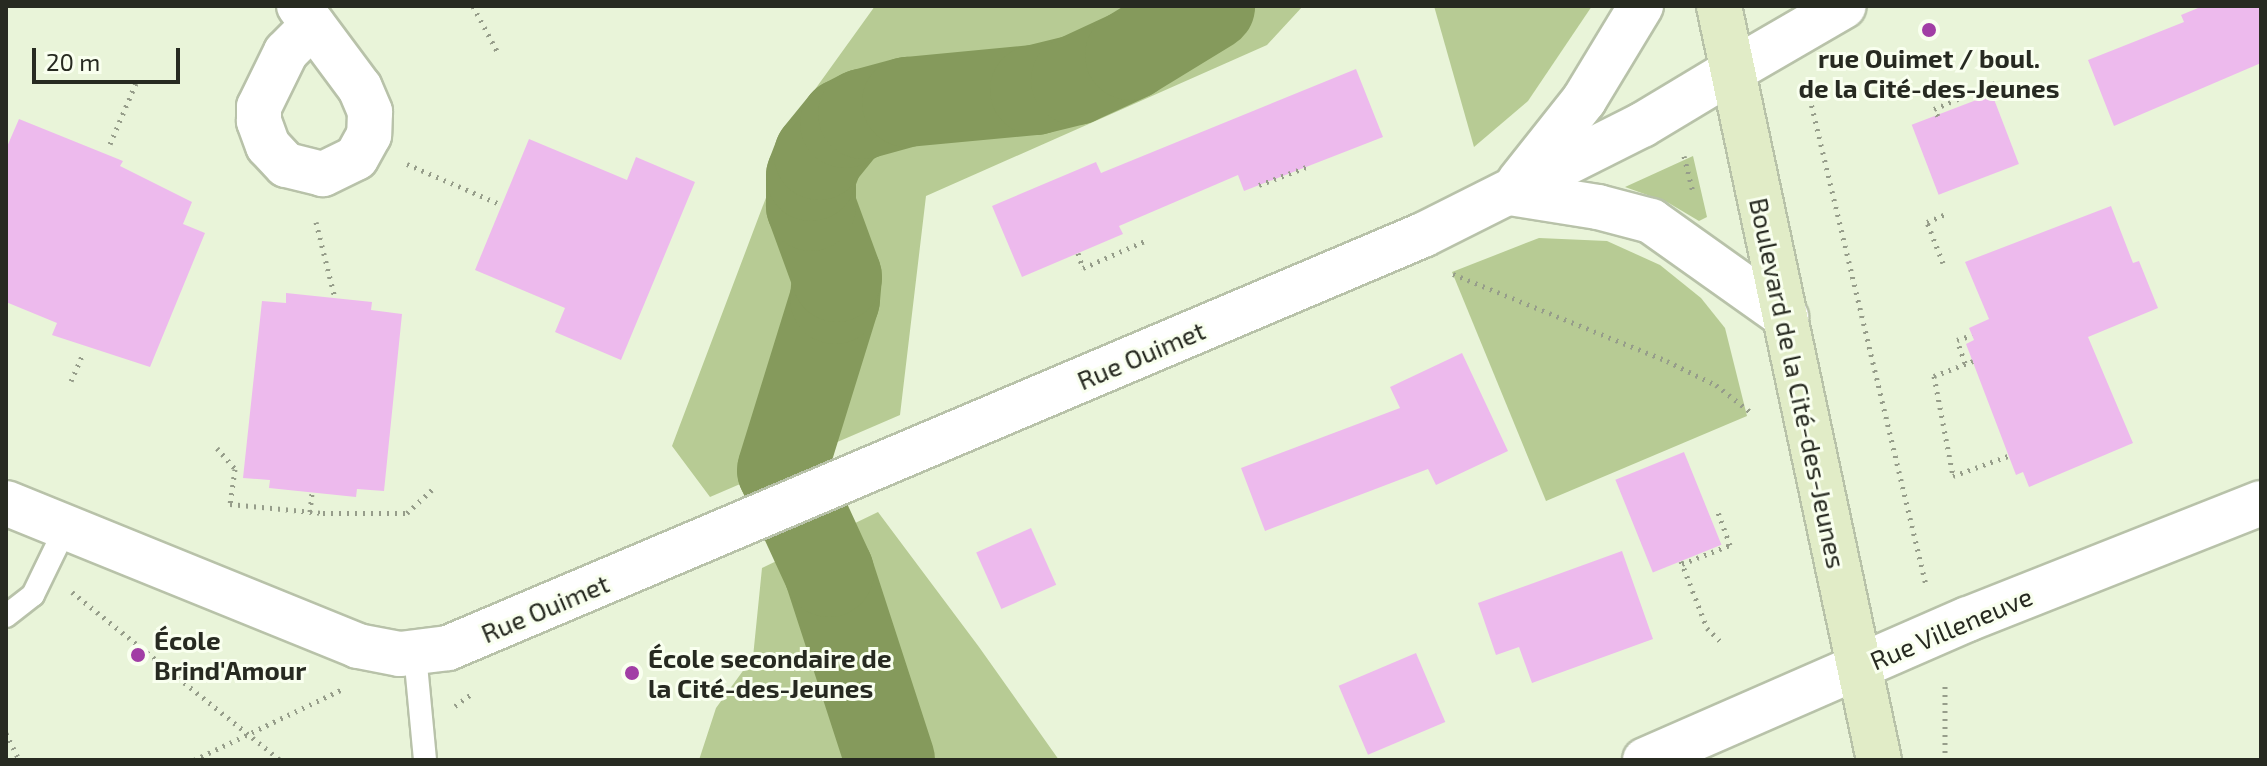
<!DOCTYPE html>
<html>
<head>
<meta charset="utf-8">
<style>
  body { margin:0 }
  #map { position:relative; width:2267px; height:766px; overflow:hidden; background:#e9f4d9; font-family:"Exo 2",sans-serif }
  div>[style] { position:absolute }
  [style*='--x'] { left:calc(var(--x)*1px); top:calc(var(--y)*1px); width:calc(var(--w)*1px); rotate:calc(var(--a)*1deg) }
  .green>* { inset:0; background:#b7cb94 }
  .river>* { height:90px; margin:-45px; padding:0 45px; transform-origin:45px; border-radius:45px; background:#859a5c }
  .building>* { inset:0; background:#edbaed; transform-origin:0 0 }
  .path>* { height:5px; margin-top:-2.5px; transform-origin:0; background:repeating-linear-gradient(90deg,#969d8a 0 2px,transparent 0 8px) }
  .roads { filter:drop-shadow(2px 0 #b8c2a9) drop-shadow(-2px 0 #b8c2a9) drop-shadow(0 2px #b8c2a9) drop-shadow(0 -2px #b8c2a9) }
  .service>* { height:22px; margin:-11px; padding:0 11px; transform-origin:11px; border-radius:11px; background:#fff }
  .minor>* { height:44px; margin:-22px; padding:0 22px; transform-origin:22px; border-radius:22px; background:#fff }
  .tertiary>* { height:44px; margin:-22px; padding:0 22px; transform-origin:22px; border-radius:22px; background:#fff }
  .secondary>* { height:44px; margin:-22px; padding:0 22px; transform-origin:22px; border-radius:22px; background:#e1ecc7 }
  .dots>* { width:22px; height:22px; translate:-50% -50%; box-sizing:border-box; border:4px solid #f9ffef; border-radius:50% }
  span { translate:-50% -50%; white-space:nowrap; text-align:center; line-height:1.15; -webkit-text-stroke:6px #f9ffef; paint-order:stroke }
  .poi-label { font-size:26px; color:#272a21; font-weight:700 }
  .left { translate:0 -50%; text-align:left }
  .street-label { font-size:26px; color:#272a21 }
  .frame { position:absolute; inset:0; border:8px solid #272a21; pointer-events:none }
  .scale { position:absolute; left:32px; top:48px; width:148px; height:36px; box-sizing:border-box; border:4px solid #272a21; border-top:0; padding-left:10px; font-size:24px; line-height:28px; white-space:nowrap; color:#272a21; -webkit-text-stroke:6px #f9ffef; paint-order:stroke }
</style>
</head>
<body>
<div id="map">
  <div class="green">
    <i style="clip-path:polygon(875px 6px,1303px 6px,1267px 45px,926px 196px,900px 415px,710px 497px,672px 446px,798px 113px)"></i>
    <i style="clip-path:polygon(1434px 6px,1592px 6px,1528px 101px,1474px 147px)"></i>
    <i style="clip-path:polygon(1693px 156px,1707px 217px,1699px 221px,1667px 202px,1625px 187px)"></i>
    <i style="clip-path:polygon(1539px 238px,1607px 241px,1660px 265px,1701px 298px,1725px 328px,1747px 416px,1546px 501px,1452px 272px)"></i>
    <i style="clip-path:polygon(878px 512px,979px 647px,1059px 760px,699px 760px,716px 708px,753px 657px,762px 568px)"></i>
  </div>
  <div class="river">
    <i style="--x:890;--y:760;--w:198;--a:-108"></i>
    <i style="--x:829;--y:572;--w:112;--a:-114.7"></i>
    <i style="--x:782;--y:470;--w:179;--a:-72.8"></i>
    <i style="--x:835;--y:299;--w:22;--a:-85"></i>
    <i style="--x:837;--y:277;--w:76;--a:-110.1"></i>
    <i style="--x:811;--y:206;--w:30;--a:-90"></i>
    <i style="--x:811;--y:176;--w:22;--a:-69"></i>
    <i style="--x:819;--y:155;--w:41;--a:-50.9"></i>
    <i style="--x:845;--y:123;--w:20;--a:-27"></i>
    <i style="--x:863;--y:114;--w:46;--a:-15.3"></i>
    <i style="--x:907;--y:102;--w:129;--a:-5.4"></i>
    <i style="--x:1035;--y:90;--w:42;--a:-13.7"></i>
    <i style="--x:1076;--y:80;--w:60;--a:-24.8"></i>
    <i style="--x:1130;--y:55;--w:94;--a:-31.5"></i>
  </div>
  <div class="building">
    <i style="clip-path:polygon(2203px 6px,2261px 6px,2261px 63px,2114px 126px,2088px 60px,2184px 22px,2181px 15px)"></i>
    <i style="clip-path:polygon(1356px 69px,1383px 137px,1244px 191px,1238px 175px,1119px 226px,1123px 234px,1022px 277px,992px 206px,1096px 162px,1101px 173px)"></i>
    <i style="left:1992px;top:94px;width:75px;height:86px;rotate:69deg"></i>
    <i style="clip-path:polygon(19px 119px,123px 161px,120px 166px,192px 202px,183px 224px,205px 233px,150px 367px,52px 335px,57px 323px,6px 302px,6px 149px)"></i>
    <i style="clip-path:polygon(529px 139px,627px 180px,636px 157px,695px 182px,621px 360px,555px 332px,565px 308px,475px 270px)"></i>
    <i style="clip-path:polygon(2111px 206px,2133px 263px,2139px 261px,2158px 308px,2088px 337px,2133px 443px,2029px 487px,2023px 472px,2016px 475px,1966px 344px,1974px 340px,1969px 328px,1989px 319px,1965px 262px)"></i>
    <i style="clip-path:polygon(286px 293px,372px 302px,371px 310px,402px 314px,384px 491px,357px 489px,356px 497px,269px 488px,270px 480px,243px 478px,262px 301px,286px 303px)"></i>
    <i style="clip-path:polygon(1462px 353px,1508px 451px,1436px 485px,1428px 469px,1265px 531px,1241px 468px,1400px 408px,1390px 387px)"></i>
    <i style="left:1684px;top:452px;width:100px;height:74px;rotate:68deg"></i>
    <i style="left:1031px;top:528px;width:62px;height:60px;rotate:66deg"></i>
    <i style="clip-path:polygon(1622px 551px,1653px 639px,1532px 683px,1519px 647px,1496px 655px,1478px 603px)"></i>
    <i style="left:1416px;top:653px;width:75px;height:84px;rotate:67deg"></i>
  </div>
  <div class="path">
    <i style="--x:473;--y:6;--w:51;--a:61.9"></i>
    <i style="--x:1806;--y:82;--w:517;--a:76.58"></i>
    <i style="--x:1938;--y:116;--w:8;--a:-120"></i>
    <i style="--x:1934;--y:109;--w:69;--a:-22.9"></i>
    <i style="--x:110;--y:144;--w:66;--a:-66.9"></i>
    <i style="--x:1684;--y:156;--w:38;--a:76"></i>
    <i style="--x:407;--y:164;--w:103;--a:23.3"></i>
    <i style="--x:1259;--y:185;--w:53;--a:-20.8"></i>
    <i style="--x:316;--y:222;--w:78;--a:76"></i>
    <i style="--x:1078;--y:253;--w:16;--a:72"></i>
    <i style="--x:1083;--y:268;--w:70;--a:-23.6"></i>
    <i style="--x:1943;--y:263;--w:44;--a:-111.3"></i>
    <i style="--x:1927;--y:222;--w:21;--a:-23"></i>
    <i style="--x:1453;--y:274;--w:231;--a:22.1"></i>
    <i style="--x:1667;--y:361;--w:55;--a:26.1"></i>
    <i style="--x:1716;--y:385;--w:47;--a:38.1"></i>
    <i style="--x:1973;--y:361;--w:42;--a:159"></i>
    <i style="--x:1934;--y:376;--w:102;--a:79.2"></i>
    <i style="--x:1953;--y:476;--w:59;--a:-20"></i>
    <i style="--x:1965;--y:363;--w:24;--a:-109"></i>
    <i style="--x:1957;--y:340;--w:16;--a:-18"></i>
    <i style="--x:71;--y:381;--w:30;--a:-66"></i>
    <i style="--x:217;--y:448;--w:28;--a:49"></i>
    <i style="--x:235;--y:469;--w:35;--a:98"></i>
    <i style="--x:230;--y:504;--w:93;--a:5.5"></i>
    <i style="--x:323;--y:513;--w:84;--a:0"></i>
    <i style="--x:407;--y:513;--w:35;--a:-43"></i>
    <i style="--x:310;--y:512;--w:20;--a:-84"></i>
    <i style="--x:1681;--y:561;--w:72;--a:68.8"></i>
    <i style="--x:1707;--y:628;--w:23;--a:45"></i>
    <i style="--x:1682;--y:564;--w:52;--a:-21.6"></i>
    <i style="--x:1730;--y:545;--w:38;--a:-110"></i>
    <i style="--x:72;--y:592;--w:267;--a:38.9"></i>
    <i style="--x:455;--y:706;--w:22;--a:-36"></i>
    <i style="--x:6;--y:733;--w:30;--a:64"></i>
    <i style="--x:194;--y:760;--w:163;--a:-25.5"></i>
    <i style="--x:1945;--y:760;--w:79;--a:-90"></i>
  </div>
  <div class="roads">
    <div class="service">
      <i style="--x:6;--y:616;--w:34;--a:-38"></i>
      <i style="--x:33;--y:595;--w:76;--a:-64.1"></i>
      <i style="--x:415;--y:654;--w:106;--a:84.6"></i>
    </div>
    <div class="minor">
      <i style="--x:299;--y:6;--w:102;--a:53.4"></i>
      <i style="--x:360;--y:88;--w:26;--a:67"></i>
      <i style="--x:370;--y:112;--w:23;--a:92"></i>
      <i style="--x:369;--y:135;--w:26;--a:119"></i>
      <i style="--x:356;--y:158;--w:37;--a:154"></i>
      <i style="--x:323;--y:174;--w:38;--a:-166"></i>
      <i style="--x:286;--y:165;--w:26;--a:-133"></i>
      <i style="--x:268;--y:146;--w:27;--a:-110"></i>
      <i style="--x:259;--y:121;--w:14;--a:-90"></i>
      <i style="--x:259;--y:107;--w:61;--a:-63.9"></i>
      <i style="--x:286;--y:52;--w:38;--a:-45"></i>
      <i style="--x:1732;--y:71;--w:129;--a:-30.1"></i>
      <i style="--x:1645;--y:760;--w:352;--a:-23.6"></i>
      <i style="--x:1968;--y:619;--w:315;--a:-21.6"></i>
    </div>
    <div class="tertiary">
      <i style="--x:1519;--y:182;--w:105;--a:-51.6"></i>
      <i style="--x:1584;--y:100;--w:110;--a:-58.8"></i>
      <i style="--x:1510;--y:193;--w:89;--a:9"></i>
      <i style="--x:1598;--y:207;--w:55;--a:14.8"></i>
      <i style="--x:1651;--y:221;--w:166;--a:35.4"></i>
      <i style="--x:6;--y:503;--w:380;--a:22.1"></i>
      <i style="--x:358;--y:646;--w:43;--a:10.8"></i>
      <i style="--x:400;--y:654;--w:48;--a:-7.1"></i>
      <i style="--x:448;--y:648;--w:1059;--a:-22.96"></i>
      <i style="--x:1423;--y:235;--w:245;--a:-26.7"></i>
      <i style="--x:1642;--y:125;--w:105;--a:-31"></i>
    </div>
    <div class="secondary">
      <i style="--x:1719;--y:6;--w:771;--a:78.02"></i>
    </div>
  </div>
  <div class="dots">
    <i style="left:1929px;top:30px;background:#a13ea5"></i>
    <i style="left:138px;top:655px;background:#a13ea5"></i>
    <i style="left:632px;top:673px;background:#a13ea5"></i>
  </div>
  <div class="poi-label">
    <span style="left:1929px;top:73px">rue Ouimet / boul.<br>de la Cité-des-Jeunes</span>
    <span class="left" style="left:154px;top:655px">École<br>Brind'Amour</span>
    <span class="left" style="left:648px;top:673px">École secondaire de<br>la Cité-des-Jeunes</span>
  </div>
  <div class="street-label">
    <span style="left:1141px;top:355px;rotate:-23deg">Rue Ouimet</span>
    <span style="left:1798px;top:383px;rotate:78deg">Boulevard de la Cité-des-Jeunes</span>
    <span style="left:545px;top:608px;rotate:-23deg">Rue Ouimet</span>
    <span style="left:1951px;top:628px;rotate:-23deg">Rue Villeneuve</span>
  </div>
  <div class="frame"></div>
  <div class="scale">20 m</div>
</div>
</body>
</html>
